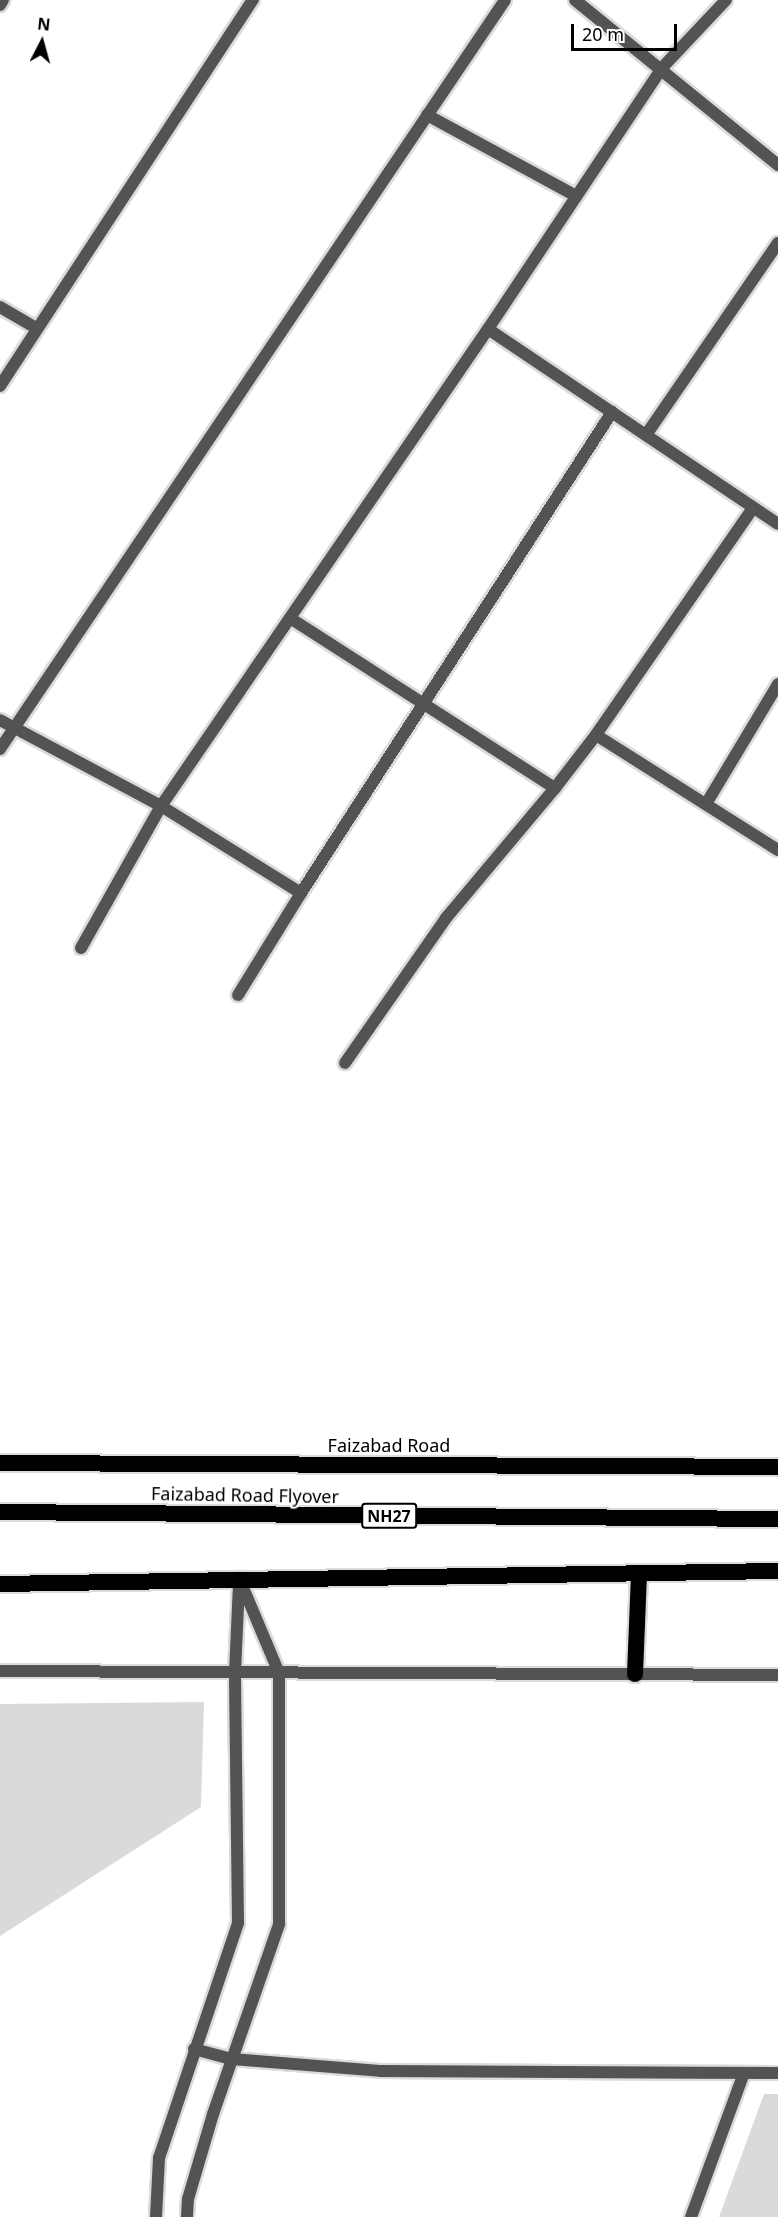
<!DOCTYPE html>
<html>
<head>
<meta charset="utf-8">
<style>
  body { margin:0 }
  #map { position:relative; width:778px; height:2217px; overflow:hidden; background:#fff; font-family:"Noto Sans",sans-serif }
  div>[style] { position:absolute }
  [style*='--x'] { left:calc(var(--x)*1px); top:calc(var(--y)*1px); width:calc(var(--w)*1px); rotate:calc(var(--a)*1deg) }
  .green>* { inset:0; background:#dadada }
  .roads { filter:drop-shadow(2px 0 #dbdbdb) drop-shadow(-2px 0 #dbdbdb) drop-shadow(0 2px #dbdbdb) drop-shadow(0 -2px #dbdbdb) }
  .minor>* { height:12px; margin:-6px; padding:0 6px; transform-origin:6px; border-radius:6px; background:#535353 }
  .tertiary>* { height:12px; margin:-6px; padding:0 6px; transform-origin:6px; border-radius:6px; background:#535353 }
  .trunk>* { height:16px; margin:-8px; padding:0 8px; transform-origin:8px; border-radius:8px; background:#000 }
  span { translate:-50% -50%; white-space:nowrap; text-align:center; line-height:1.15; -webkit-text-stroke:4.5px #fff; paint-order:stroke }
  .shield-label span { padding:2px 4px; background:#fff; border:2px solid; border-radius:4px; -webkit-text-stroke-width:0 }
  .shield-label { font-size:16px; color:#000; font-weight:700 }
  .street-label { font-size:18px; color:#000 }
  .north { position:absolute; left:12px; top:12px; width:60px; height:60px; -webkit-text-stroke:4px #fff; paint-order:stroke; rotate:6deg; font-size:16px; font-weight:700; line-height:24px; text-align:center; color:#000 }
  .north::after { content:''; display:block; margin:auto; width:21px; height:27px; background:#000; clip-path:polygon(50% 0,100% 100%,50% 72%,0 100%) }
  .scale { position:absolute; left:571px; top:24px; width:106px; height:27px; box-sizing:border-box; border:3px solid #000; border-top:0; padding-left:8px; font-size:18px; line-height:21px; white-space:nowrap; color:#000; -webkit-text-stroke:4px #fff; paint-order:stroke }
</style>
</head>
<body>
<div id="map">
  <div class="green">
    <i style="clip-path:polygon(204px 1702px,201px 1807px,0 1936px,0 1704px)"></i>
    <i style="clip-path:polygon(764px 2094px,778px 2094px,778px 2217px,719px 2217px)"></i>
  </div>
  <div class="roads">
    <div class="minor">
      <i style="--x:575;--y:0;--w:262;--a:39.1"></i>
      <i style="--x:726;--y:0;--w:93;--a:133.3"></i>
      <i style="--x:662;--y:68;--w:314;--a:123.7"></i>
      <i style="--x:488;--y:329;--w:349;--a:33.9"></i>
      <i style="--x:0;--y:5;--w:6;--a:-59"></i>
      <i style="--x:427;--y:115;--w:170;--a:28.5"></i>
      <i style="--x:0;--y:307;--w:42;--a:30.3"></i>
      <i style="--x:0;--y:386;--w:462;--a:-56.8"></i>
      <i style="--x:646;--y:435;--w:233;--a:-55.5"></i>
      <i style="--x:753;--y:508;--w:276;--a:124.7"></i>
      <i style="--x:596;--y:735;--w:215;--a:32.3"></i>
      <i style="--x:290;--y:618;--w:315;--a:32.7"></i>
      <i style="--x:555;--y:788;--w:67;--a:-52.3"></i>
      <i style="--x:0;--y:720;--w:183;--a:28.1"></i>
      <i style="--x:161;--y:806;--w:578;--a:-55.57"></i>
      <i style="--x:0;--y:749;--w:903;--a:-56.01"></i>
      <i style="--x:706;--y:804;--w:140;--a:-59"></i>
      <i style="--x:81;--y:948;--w:163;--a:-60.6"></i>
      <i style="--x:161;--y:806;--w:165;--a:31.9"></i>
      <i style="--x:301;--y:893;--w:573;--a:-57.11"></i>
      <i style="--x:238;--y:995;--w:120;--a:-58.3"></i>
      <i style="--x:345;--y:1063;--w:177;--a:-55.1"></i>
      <i style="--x:446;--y:918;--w:170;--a:-50"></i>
      <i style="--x:194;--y:2049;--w:39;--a:15"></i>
      <i style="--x:232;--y:2059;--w:148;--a:4.6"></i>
      <i style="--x:380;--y:2071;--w:398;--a:0.3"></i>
      <i style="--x:156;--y:2217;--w:59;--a:-87.1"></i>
      <i style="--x:159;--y:2158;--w:248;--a:-71.4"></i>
      <i style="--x:238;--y:1923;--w:251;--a:-90.7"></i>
      <i style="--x:235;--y:1672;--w:89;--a:-87.4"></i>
      <i style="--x:187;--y:2217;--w:18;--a:-87"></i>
      <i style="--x:188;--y:2199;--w:89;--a:-73.6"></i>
      <i style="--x:213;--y:2114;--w:201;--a:-70.8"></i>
      <i style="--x:279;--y:1924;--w:251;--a:-90"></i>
      <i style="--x:279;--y:1673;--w:103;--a:-112.8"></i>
      <i style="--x:691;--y:2217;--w:153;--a:-69.8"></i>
    </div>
    <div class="tertiary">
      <i style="--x:0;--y:1671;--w:778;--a:0.29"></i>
    </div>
    <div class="trunk">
      <i style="--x:0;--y:1463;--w:778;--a:0.29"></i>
      <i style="--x:0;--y:1512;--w:778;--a:0.52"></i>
      <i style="--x:0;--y:1584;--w:778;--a:-0.96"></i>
      <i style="--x:635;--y:1674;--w:101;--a:-87.7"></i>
    </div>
  </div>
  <div class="shield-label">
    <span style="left:389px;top:1516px">NH27</span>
  </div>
  <div class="street-label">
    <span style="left:389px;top:1445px">Faizabad Road</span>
    <span style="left:245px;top:1495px;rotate:1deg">Faizabad Road Flyover</span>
  </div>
  <div class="north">N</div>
  <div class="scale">20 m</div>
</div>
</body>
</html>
